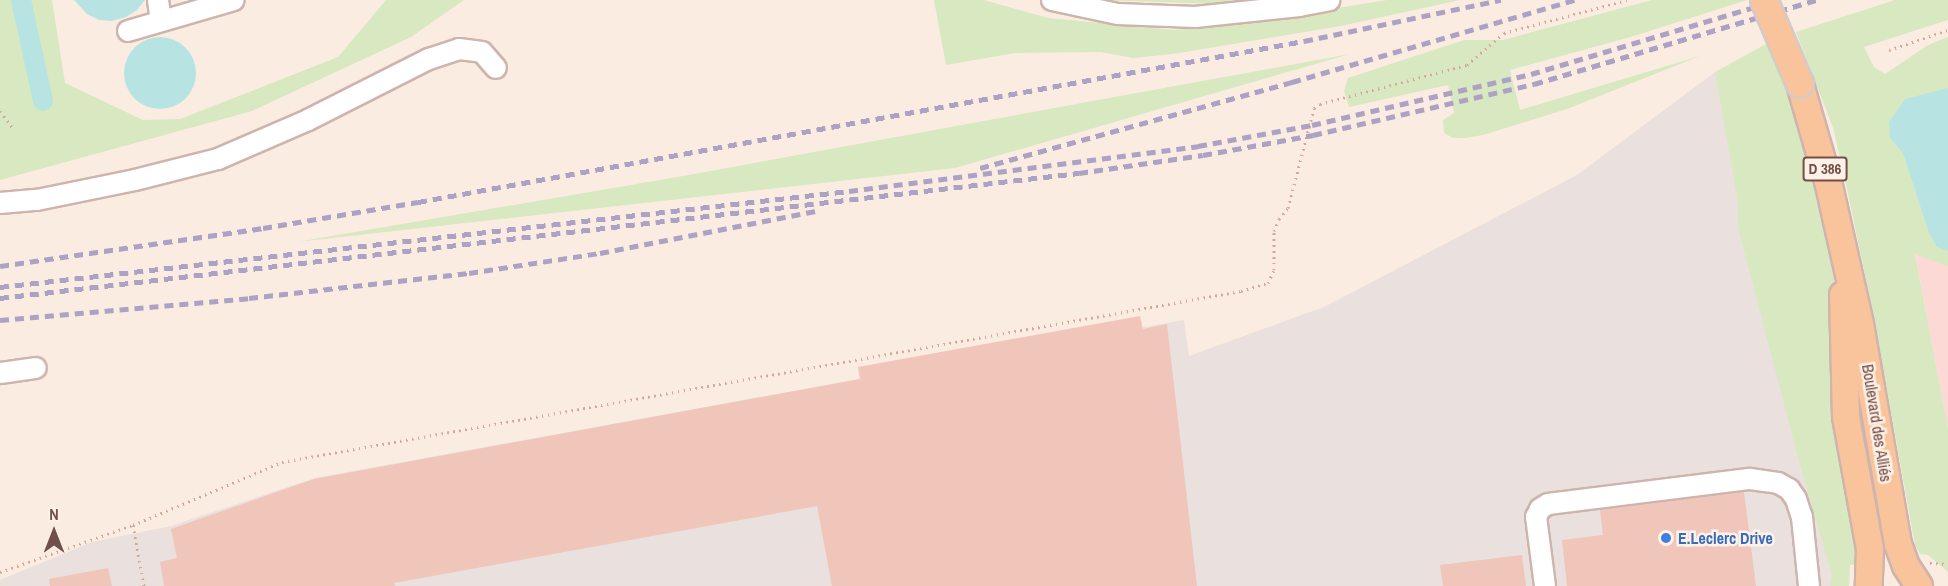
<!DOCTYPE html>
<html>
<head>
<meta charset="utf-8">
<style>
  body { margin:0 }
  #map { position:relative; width:1948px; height:586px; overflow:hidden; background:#fbece1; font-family:"Archivo Narrow",sans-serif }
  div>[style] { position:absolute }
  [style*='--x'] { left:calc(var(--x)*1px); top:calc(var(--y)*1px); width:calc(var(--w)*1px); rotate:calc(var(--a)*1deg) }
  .commercial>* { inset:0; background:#fcd9d5 }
  .industrial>* { inset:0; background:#eae0dd }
  .green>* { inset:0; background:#d8e8c1 }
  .water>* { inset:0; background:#b7e4e2 }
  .round { border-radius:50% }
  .canal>* { height:20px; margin:-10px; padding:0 10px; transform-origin:10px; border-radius:10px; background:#b7e4e2 }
  .building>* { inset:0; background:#f0c5ba }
  .path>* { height:3px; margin-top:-1.5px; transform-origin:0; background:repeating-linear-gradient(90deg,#d4a89d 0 1.5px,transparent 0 6px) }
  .roads { filter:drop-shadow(2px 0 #ceb4ac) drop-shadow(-2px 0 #ceb4ac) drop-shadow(0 2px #ceb4ac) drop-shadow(0 -2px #ceb4ac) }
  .minor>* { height:20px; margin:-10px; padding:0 10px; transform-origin:10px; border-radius:10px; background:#fff }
  .major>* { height:26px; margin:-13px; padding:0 13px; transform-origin:13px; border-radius:13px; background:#f9c49b }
  .rail>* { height:4.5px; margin-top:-2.25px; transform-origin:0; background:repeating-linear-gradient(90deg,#ada1c4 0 9px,transparent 0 15px) }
  .bridges { filter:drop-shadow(2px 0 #d5cac8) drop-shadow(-2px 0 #d5cac8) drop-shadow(0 2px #d5cac8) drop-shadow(0 -2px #d5cac8) }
  .major-bridge>* { height:26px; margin:-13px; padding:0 13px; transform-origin:13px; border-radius:13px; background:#f9c49b }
  .dots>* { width:16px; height:16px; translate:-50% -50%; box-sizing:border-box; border:3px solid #fff1e7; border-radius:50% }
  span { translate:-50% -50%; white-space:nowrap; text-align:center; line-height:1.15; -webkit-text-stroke:5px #fff1e7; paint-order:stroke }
  .shield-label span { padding:2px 4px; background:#fff1e7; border:2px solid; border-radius:4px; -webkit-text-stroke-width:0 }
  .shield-label { font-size:15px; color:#725049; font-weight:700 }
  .street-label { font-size:16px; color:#725049 }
  .shop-label { font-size:16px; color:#366cbe; font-weight:700 }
  .left { translate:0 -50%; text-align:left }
  .north { position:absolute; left:24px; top:502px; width:60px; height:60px; -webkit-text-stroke:4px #fff1e7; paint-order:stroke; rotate:0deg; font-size:16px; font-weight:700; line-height:24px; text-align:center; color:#725049 }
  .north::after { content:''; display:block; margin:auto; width:21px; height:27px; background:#725049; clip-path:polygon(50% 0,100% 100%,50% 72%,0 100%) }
</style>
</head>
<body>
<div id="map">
  <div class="commercial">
    <i style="clip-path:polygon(1915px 253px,1948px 267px,1948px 428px)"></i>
  </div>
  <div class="industrial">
    <i style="clip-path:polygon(1715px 72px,1840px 493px,1843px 586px,0 586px,0 580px,92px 542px,171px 526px,315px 478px,1184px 320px,1189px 356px,1324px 307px,1577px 175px)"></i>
  </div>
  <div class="green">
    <i style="clip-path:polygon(0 0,52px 0,65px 83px,143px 120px,180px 119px,338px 57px,386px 0,464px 0,411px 37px,252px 111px,0 180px)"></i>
    <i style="clip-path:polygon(934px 0,984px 0,1048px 18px,1175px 30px,1262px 20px,1387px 0,1460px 0,1341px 26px,1173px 54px,1133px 58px,1101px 52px,1015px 53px,946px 65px)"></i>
    <i style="clip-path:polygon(1093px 0,1249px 0,1221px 4px)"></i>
    <i style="clip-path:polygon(1652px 0,1747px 0,1634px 36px,1510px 70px,1520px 110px,1700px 56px,1567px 109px,1483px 135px,1465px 138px,1453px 138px,1444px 133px,1443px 120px,1454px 113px,1448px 85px,1349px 107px,1344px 91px,1348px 78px,1464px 40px,1503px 40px)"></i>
    <i style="clip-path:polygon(1895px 0,1948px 0,1948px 20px,1864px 47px,1874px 67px,1885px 74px,1928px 45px,1948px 37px,1948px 267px,1915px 254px,1948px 428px,1948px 572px,1928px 555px,1920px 554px,1915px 545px,1875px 323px,1846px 184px,1833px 128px,1796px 32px)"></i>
    <i style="clip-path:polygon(1766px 44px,1801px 122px,1815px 175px,1833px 267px,1859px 565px,1850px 565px,1849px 586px,1830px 586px,1832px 575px,1799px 461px,1738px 227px,1738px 202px,1715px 72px)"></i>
    <i style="clip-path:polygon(1350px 54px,955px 168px,297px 242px,683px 176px)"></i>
  </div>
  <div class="water">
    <i style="clip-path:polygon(74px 0,145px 0,137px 10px,126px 17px,112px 21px,99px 20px,87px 14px)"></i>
    <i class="round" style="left:124px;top:37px;width:72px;height:72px"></i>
    <i style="clip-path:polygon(1948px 88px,1948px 251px,1937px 247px,1929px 233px,1903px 153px,1890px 138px,1889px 122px,1905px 99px)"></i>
  </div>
  <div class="canal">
    <i style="--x:21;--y:0;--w:103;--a:77.7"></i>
  </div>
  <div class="building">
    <i style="clip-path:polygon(1140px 316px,1143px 329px,1167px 324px,1197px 586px,832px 586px,817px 506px,394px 583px,395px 586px,164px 586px,160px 562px,177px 558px,171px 529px,314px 479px,860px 379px,858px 367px)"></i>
    <i style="clip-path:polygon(1744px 492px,1756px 586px,1567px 586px,1562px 540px,1603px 535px,1600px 510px)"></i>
    <i style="clip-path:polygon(1522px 555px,1526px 586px,1443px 586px,1440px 565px)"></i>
    <i style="clip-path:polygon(108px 568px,112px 586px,50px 586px,49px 579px)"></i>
  </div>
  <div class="path">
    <i style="--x:1889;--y:50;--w:62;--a:-18.7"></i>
    <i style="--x:0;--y:111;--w:20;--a:53"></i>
    <i style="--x:133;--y:525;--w:162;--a:-22.9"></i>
    <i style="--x:282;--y:462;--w:974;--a:-10.11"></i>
    <i style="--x:1241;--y:291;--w:28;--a:-17"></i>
    <i style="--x:1268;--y:283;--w:14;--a:-65"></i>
    <i style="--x:1274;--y:270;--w:39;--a:-90"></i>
    <i style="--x:1274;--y:231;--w:13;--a:-67"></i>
    <i style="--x:1279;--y:219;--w:14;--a:-51"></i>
    <i style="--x:1288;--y:208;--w:103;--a:-75.4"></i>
    <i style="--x:1314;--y:108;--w:7;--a:-34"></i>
    <i style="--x:1320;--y:104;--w:152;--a:-14.9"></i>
    <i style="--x:1467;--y:65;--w:49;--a:-40.9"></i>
    <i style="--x:1504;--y:33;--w:127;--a:-15"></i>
    <i style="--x:1930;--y:563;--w:18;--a:3"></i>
    <i style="--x:0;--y:572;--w:141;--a:-19.5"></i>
    <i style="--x:133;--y:525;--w:62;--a:79.8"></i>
  </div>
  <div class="roads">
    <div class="minor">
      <i style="--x:158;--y:0;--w:21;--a:82"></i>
      <i style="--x:1052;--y:0;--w:67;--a:12"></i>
      <i style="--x:1118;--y:14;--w:77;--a:2.2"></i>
      <i style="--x:1195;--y:17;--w:105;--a:-6"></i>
      <i style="--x:1299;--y:6;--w:31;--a:-11"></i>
      <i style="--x:128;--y:31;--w:110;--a:-16.3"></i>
      <i style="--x:0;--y:203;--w:37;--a:-5"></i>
      <i style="--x:37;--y:200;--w:100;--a:-11.5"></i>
      <i style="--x:135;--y:180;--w:86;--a:-14.2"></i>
      <i style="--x:218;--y:159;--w:98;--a:-23.4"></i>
      <i style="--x:308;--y:120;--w:136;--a:-26.8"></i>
      <i style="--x:429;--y:59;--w:32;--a:-18"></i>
      <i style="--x:459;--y:49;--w:23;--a:7"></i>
      <i style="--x:482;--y:52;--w:21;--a:49"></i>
      <i style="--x:0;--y:373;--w:36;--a:-8"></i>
      <i style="--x:1545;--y:586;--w:70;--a:-97.4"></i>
      <i style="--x:1536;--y:517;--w:9;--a:-63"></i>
      <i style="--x:1540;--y:509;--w:9;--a:-32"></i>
      <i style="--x:1548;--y:504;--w:204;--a:-7.1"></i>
      <i style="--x:1750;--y:479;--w:28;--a:8"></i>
      <i style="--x:1778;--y:483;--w:13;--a:29"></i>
      <i style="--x:1789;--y:489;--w:12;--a:55"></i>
      <i style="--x:1796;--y:499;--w:19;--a:72"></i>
      <i style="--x:1802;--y:517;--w:69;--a:84.2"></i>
    </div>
    <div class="major">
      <i style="--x:1800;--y:84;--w:101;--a:73.9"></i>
      <i style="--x:1828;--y:181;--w:147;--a:77.4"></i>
      <i style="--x:1860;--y:324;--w:223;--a:80.2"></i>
      <i style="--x:1898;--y:544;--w:23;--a:70"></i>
      <i style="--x:1906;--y:566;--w:24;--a:57"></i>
      <i style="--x:1843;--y:295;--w:122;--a:88.6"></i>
      <i style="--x:1846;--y:417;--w:134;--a:79.7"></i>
      <i style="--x:1870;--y:549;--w:37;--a:92"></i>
    </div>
  </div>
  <div class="rail">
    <i style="--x:980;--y:168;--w:324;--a:-15.4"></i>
    <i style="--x:1292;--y:82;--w:294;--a:-16.2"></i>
    <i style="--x:0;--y:266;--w:266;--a:-8.2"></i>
    <i style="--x:263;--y:228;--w:157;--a:-9.5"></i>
    <i style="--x:418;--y:202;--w:901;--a:-10.3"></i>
    <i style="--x:1304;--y:41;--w:201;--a:-11.8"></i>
    <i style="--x:0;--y:287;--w:854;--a:-6.45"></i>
    <i style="--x:849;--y:191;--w:352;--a:-7.3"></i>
    <i style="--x:1198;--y:146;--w:116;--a:-10.4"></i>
    <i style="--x:1312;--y:125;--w:225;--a:-13.1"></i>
    <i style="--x:1531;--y:74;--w:258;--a:-16.7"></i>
    <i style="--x:0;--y:298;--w:1086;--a:-6.61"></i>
    <i style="--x:1079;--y:173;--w:125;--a:-8.3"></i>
    <i style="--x:1203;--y:155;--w:112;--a:-10.3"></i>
    <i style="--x:1313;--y:135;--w:227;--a:-13"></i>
    <i style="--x:1534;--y:84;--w:294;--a:-16.6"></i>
    <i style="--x:0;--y:320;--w:250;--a:-5"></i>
    <i style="--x:249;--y:298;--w:221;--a:-6.5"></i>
    <i style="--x:469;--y:273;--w:133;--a:-8.7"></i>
    <i style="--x:600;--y:253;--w:221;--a:-11"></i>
  </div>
  <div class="bridges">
    <div class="major-bridge">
      <i style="--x:1764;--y:0;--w:91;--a:66.8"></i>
    </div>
  </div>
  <div class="dots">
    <i style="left:1666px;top:538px;background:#3f7fe0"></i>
  </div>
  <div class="shield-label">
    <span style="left:1825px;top:169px">D 386</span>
  </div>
  <div class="street-label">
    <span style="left:1877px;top:423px;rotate:81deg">Boulevard des Alliés</span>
  </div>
  <div class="shop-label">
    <span class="left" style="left:1678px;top:538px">E.Leclerc Drive</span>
  </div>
  <div class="north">N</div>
</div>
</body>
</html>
